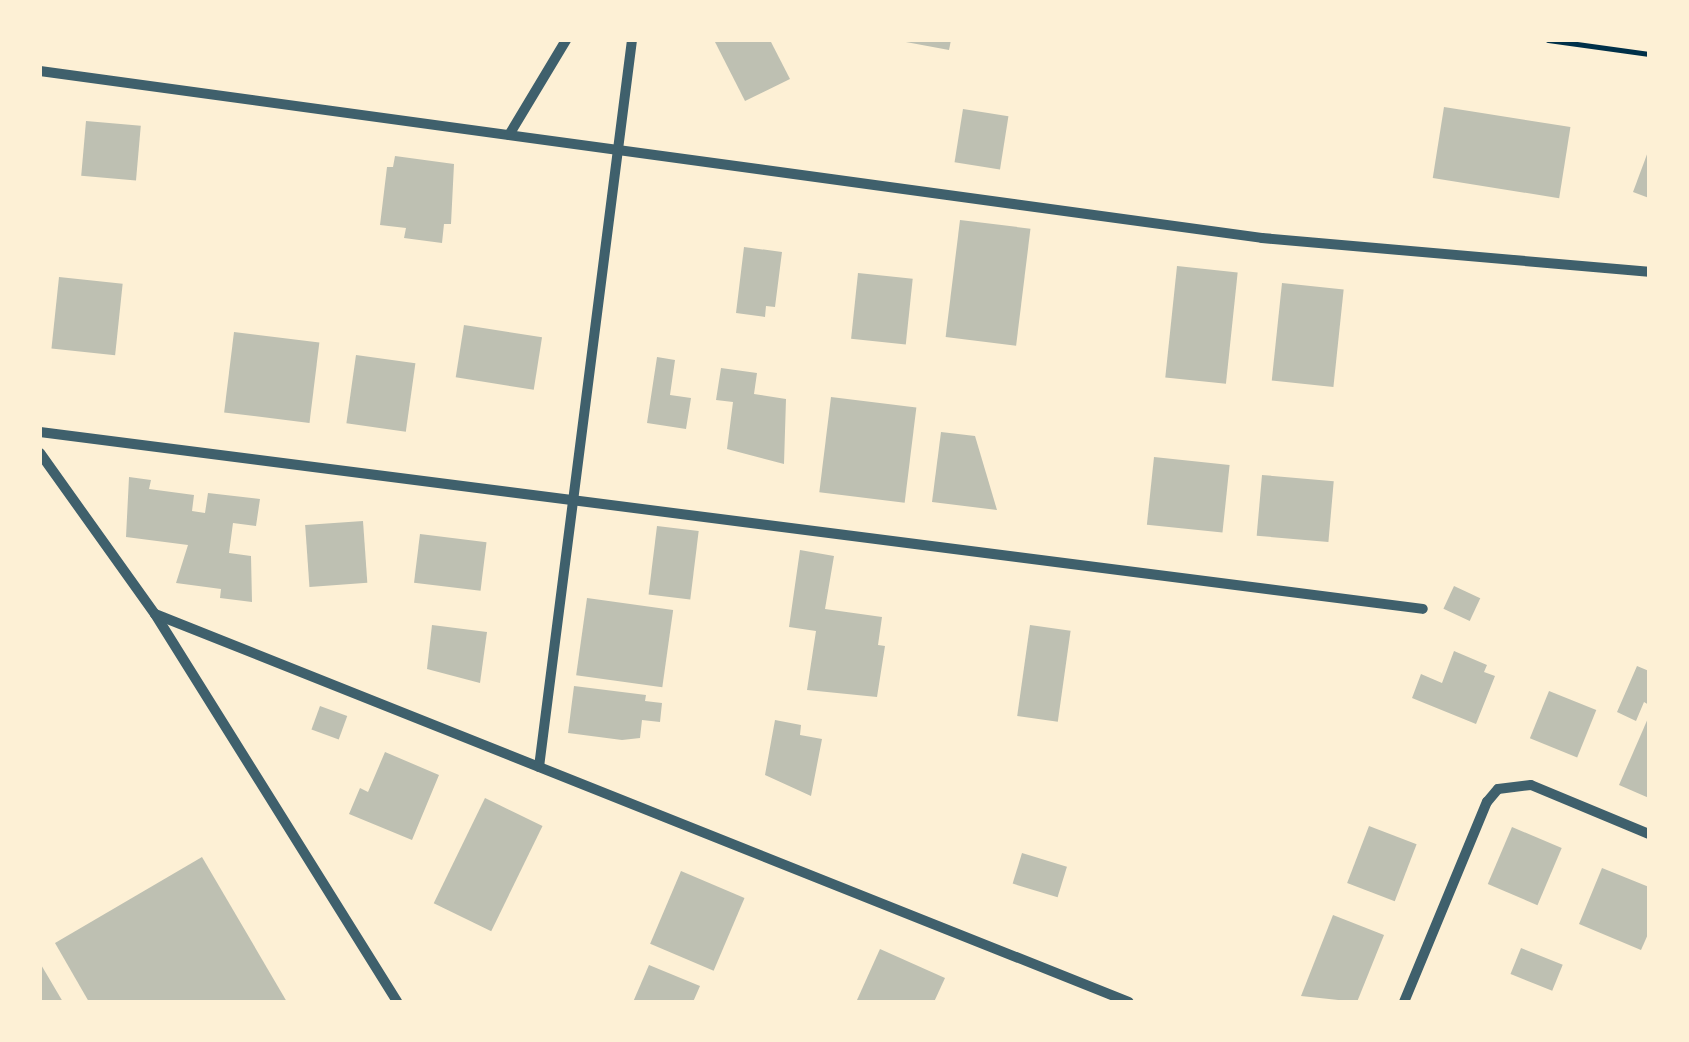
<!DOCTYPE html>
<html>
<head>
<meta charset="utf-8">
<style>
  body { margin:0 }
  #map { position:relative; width:1689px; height:1042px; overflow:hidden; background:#fdf0d5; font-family:"Roboto Condensed",sans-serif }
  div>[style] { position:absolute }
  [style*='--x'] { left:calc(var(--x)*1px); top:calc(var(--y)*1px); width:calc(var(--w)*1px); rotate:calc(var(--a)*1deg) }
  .building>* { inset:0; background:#bec0b2; transform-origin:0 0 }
  .path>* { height:5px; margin:-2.5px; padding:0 2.5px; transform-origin:2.5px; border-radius:2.5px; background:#003049 }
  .minor>* { height:10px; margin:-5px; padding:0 5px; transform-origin:5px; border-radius:5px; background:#3f606c }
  span { translate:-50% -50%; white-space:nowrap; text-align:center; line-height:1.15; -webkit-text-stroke:9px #fdf0d5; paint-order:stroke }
  .frame { position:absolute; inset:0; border:42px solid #fdf0d5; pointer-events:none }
</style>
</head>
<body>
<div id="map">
  <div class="building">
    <i style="clip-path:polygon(714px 40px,770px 40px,790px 79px,745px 101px)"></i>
    <i style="clip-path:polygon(895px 40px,951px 40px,949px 50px)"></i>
    <i style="left:1444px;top:107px;width:128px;height:72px;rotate:9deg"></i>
    <i style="left:963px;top:109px;width:46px;height:54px;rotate:9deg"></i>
    <i style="left:86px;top:121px;width:55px;height:55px;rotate:5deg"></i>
    <i style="clip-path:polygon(1649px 149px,1649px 198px,1633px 192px)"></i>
    <i style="clip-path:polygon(395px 156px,454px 164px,451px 224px,444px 224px,442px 243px,404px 238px,406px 228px,380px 225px,387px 167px,393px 167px)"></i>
    <i style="left:960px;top:220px;width:71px;height:118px;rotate:7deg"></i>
    <i style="clip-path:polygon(744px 247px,782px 252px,775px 307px,766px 306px,765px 317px,736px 313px)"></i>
    <i style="left:1177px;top:266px;width:61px;height:112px;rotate:6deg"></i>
    <i style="left:858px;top:273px;width:55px;height:66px;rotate:6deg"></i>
    <i style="left:59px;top:277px;width:64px;height:72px;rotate:6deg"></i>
    <i style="left:1282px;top:283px;width:62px;height:98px;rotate:6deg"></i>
    <i style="left:464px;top:325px;width:79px;height:53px;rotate:9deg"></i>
    <i style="left:234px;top:332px;width:86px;height:81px;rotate:7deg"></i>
    <i style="left:356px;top:355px;width:60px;height:69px;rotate:8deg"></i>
    <i style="clip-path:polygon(657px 357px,675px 360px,670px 395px,691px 398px,686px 429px,647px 423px)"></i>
    <i style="clip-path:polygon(721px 368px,757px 373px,754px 394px,786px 399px,784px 464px,727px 449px,733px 402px,716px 400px)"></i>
    <i style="left:831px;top:397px;width:86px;height:96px;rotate:7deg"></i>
    <i style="clip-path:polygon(941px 432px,975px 436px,997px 510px,932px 502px)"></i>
    <i style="left:1154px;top:457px;width:76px;height:68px;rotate:6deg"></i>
    <i style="left:1262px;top:475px;width:72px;height:61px;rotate:5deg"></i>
    <i style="clip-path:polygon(129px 477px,151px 480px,149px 489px,194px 495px,192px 511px,205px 513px,208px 493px,260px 499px,256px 526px,233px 523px,229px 553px,251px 556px,252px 602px,220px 598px,221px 589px,176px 583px,188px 545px,126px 537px)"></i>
    <i style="left:363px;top:521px;width:62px;height:58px;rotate:86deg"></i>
    <i style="left:657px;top:526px;width:42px;height:69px;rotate:7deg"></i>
    <i style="left:420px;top:534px;width:67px;height:49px;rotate:7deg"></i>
    <i style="clip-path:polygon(800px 550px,834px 556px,825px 609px,882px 617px,878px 645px,885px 646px,877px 697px,807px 690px,816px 631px,789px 627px)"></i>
    <i style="left:1454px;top:586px;width:29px;height:25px;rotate:25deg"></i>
    <i style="left:587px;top:598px;width:87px;height:78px;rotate:8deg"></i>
    <i style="clip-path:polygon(432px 625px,487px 632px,480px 683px,427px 669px)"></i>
    <i style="left:1030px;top:625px;width:41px;height:92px;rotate:8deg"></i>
    <i style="clip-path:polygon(1454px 651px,1487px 665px,1484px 672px,1495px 676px,1476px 724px,1412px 698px,1421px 674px,1442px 683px)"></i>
    <i style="clip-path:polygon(1637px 666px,1649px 671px,1649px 705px,1644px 702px,1636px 721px,1617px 712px)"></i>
    <i style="clip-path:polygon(574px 686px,646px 695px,645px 701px,662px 703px,660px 722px,642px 720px,640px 738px,622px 740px,568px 733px)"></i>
    <i style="left:1549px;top:691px;width:51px;height:51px;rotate:22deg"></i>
    <i style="left:320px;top:706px;width:29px;height:25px;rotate:20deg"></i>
    <i style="clip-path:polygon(1649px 716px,1649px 798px,1619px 785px)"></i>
    <i style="clip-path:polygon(775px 720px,801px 725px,800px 735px,822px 739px,811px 796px,765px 775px)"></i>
    <i style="clip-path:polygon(385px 752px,439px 775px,412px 840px,349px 814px,360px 788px,368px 792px)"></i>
    <i style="left:485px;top:798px;width:64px;height:117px;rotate:26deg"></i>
    <i style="left:1369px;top:826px;width:51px;height:61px;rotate:21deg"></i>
    <i style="left:1512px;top:827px;width:54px;height:62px;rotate:23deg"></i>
    <i style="left:1022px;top:853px;width:47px;height:32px;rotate:17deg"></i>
    <i style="clip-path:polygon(202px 857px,287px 1002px,89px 1002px,55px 943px)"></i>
    <i style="clip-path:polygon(1602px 868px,1649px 887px,1649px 932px,1641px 950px,1579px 924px)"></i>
    <i style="left:681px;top:871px;width:69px;height:79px;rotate:23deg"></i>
    <i style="clip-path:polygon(1333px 915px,1384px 935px,1357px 1002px,1301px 996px)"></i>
    <i style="left:1521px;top:948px;width:45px;height:28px;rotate:22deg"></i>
    <i style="clip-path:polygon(880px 949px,945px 978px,934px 1002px,857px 1000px)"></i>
    <i style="clip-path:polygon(40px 963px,63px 1002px,40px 1002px)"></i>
    <i style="clip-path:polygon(649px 965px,700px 986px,693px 1002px,633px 1002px)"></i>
  </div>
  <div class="path">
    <i style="--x:1548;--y:40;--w:102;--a:7.9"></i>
  </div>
  <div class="minor">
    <i style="--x:40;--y:71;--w:1233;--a:7.78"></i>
    <i style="--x:1262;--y:238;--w:388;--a:5"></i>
    <i style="--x:509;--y:135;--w:111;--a:-59"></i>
    <i style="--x:40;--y:432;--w:1394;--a:7.29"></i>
    <i style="--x:40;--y:453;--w:198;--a:54.5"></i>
    <i style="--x:155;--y:614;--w:457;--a:58"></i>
    <i style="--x:155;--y:614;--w:1048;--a:21.72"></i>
    <i style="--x:539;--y:767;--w:733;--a:-82.71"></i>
    <i style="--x:1404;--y:1002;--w:217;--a:-67.5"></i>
    <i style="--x:1487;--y:802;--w:17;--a:-50"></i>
    <i style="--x:1498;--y:789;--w:33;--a:-7"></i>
    <i style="--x:1531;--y:785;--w:128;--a:22.6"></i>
  </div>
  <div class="frame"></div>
</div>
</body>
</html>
